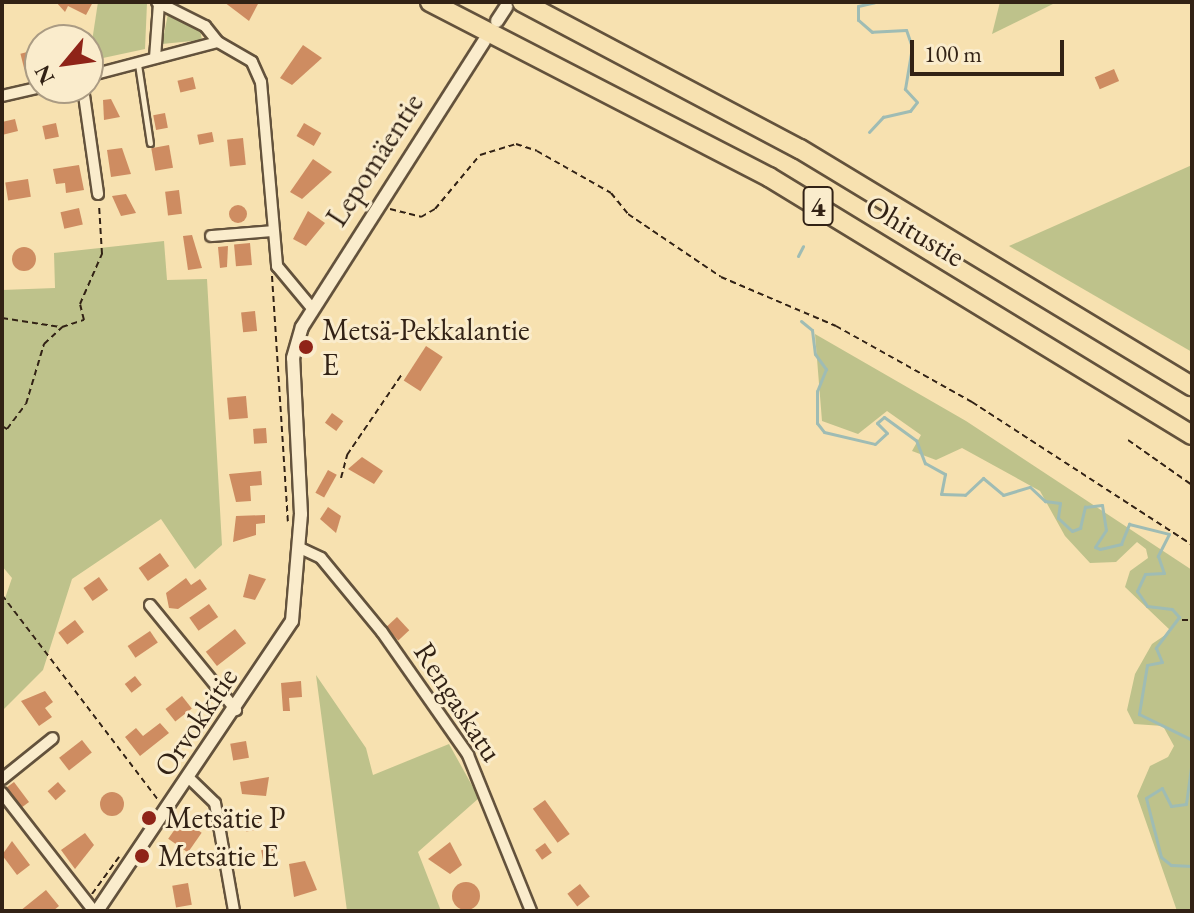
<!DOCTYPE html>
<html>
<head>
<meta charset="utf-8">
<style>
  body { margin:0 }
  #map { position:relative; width:1194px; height:913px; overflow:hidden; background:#f7e1b0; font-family:"EB Garamond",serif }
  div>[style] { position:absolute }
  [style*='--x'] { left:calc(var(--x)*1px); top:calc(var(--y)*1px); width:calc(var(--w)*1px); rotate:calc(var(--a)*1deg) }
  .green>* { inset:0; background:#bec28b }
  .stream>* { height:3px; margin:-1.5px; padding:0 1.5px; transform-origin:1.5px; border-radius:1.5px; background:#9fbcb4 }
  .building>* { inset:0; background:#ce8c61; transform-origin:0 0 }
  .round { border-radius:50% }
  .path>* { height:2px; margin-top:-1px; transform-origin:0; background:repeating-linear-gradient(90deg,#322215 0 6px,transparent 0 10px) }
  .roads { filter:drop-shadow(2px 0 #63523c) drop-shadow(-2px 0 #63523c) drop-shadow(0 2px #63523c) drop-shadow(0 -2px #63523c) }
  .service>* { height:5px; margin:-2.5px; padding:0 2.5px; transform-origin:2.5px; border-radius:2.5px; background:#faeccc }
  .minor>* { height:10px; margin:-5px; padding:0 5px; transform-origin:5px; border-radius:5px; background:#faeccc }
  .tertiary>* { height:12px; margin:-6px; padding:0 6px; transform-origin:6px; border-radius:6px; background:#faeccc }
  .motorway>* { height:18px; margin:-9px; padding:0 9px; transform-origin:9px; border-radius:9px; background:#f7e1b0 }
  .dots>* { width:22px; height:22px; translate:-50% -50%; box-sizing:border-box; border:4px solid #faeccc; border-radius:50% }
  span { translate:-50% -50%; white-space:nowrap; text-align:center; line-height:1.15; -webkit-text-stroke:6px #faeccc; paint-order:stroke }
  .shield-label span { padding:2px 6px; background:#faeccc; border:2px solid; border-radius:6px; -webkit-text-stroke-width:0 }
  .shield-label { font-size:28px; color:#322215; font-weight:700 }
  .street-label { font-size:30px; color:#322215 }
  .poi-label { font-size:30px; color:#322215 }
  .left { translate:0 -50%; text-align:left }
  .frame { position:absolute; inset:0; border:4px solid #322215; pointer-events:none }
  .north { position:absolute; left:24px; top:24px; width:80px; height:80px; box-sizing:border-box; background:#faeccc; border:2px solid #aa9b83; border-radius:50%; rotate:241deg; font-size:22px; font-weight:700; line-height:32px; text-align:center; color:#322215 }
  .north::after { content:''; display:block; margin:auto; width:28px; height:36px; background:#8f2418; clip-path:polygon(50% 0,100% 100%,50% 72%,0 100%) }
  .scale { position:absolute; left:910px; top:40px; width:154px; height:36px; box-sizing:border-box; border:4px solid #322215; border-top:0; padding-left:10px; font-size:24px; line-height:28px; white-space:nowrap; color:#322215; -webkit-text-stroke:6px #faeccc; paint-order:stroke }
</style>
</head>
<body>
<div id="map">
  <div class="green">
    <i style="clip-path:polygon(98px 2px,147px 3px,145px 49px,89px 61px)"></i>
    <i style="clip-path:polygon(1000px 2px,1057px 2px,992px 34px)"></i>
    <i style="clip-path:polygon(168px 14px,200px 29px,202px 40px,162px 44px)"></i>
    <i style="clip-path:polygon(1192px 165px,1192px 352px,1009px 246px)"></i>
    <i style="clip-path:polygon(164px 241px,167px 280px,207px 279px,222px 545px,195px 569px,161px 519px,72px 579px,43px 670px,2px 711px,2px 607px,12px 578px,2px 566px,2px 290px,55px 288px,54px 253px)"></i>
    <i style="clip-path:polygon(815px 334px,966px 421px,1192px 570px,1192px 911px,1177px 911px,1137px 796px,1150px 766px,1168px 757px,1174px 746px,1163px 726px,1134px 724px,1127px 710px,1135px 674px,1152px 644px,1171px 631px,1125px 587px,1130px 571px,1148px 558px,1146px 549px,1137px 542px,1116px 562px,1090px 563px,1065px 536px,1040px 491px,962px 448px,936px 460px,912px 451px,921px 435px,887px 411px,858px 434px,822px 421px)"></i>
    <i style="clip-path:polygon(316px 675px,366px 748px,373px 775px,449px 744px,479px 798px,418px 852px,441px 911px,347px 911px)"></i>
  </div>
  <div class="stream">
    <i style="--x:869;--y:132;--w:21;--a:-47"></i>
    <i style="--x:883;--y:117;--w:28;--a:-13"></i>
    <i style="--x:910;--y:111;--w:11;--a:-52"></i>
    <i style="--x:917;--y:102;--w:18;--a:-133"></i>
    <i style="--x:905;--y:89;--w:43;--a:-80.5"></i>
    <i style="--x:912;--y:47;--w:18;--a:-109"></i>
    <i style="--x:906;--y:30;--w:34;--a:177"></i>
    <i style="--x:872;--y:32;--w:18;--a:-139"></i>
    <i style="--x:858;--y:20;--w:14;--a:-90"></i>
    <i style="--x:858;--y:6;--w:17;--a:-13"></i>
    <i style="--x:798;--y:256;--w:11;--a:-63"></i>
    <i style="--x:801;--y:321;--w:14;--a:39"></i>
    <i style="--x:812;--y:330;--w:24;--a:83"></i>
    <i style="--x:815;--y:354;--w:19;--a:54"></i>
    <i style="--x:826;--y:369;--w:24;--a:112"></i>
    <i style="--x:817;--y:391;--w:32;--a:90"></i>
    <i style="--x:817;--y:423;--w:11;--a:52"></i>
    <i style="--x:824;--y:432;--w:52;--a:13.2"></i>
    <i style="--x:875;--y:444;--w:16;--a:-43"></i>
    <i style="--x:887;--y:433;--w:14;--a:-135"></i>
    <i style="--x:877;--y:423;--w:9;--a:-41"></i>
    <i style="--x:884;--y:417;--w:39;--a:36"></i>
    <i style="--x:916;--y:440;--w:25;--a:69"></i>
    <i style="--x:925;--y:463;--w:23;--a:29"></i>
    <i style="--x:945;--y:474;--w:20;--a:101"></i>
    <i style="--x:941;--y:494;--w:24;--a:2"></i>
    <i style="--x:965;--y:495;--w:25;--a:-43"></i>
    <i style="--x:983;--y:478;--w:26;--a:40"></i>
    <i style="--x:1003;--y:495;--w:28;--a:-17"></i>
    <i style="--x:1030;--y:487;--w:21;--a:43"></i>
    <i style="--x:1045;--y:501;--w:15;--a:8"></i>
    <i style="--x:1060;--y:503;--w:15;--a:98"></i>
    <i style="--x:1058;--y:518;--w:19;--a:43"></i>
    <i style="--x:1072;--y:531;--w:9;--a:-21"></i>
    <i style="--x:1080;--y:528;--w:22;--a:-77"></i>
    <i style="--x:1085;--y:507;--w:17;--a:-7"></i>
    <i style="--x:1102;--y:505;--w:25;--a:81"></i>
    <i style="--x:1106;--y:530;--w:20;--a:123"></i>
    <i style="--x:1095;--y:547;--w:5;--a:22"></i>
    <i style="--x:1100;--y:549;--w:22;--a:-13"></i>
    <i style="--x:1121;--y:544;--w:22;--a:-68"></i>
    <i style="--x:1129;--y:524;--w:41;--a:14"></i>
    <i style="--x:1169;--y:534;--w:25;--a:117"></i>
    <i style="--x:1158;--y:556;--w:18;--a:71"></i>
    <i style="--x:1164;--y:573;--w:19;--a:177"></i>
    <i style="--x:1145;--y:574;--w:19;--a:115"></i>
    <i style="--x:1137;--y:591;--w:18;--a:56"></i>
    <i style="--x:1147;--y:606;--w:25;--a:7"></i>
    <i style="--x:1172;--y:609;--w:11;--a:49"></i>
    <i style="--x:1179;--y:617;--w:39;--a:127"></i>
    <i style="--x:1156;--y:648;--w:15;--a:67"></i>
    <i style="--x:1162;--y:662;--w:15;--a:169"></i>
    <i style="--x:1147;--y:665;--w:50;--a:99.3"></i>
    <i style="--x:1139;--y:714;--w:59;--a:26.1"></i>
    <i style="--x:1192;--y:760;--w:44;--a:97.8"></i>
    <i style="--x:1186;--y:804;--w:15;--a:172"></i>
    <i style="--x:1171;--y:806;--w:20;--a:-117"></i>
    <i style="--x:1162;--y:788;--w:19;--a:148"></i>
    <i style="--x:1146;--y:798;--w:61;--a:75.7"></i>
    <i style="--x:1161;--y:857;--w:13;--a:39"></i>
    <i style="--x:1171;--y:865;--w:21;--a:3"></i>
  </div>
  <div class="building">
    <i style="clip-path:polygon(56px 2px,93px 2px,86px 15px,68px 6px,65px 12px)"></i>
    <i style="clip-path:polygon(224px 2px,259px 2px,249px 21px)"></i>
    <i style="clip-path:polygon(303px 45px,322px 58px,292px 85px,280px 78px)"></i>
    <i style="left:35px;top:50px;width:16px;height:15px;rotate:76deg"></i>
    <i style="left:1114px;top:69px;width:13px;height:21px;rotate:67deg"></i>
    <i style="left:193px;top:77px;width:12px;height:16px;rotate:76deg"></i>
    <i style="clip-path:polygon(111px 99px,120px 117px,104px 120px,103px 100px)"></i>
    <i style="left:165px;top:113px;width:15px;height:12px;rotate:79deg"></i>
    <i style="clip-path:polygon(15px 119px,18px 131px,2px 135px,2px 122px)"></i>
    <i style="left:56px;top:123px;width:14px;height:14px;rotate:78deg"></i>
    <i style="left:304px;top:123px;width:20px;height:15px;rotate:30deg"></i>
    <i style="left:212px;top:132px;width:10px;height:15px;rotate:79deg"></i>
    <i style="left:243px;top:138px;width:27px;height:16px;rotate:84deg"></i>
    <i style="left:169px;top:145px;width:23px;height:18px;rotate:80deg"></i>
    <i style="clip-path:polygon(122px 148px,131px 174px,111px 177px,107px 150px)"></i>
    <i style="clip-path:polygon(313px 159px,332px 172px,302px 199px,290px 192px)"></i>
    <i style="clip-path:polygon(79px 165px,84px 190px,66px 193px,65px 183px,56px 184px,53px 169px)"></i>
    <i style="left:28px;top:179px;width:18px;height:23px;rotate:81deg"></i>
    <i style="left:179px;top:190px;width:24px;height:14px;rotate:83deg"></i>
    <i style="clip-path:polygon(126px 194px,136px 213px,121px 216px,112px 196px)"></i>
    <i class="round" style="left:229px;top:205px;width:18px;height:18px"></i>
    <i style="left:79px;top:208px;width:17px;height:19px;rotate:77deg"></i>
    <i style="clip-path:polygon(308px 211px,325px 223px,306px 246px,293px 239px)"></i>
    <i style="clip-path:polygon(192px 235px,202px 268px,188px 270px,183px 236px)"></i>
    <i style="left:250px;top:243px;width:22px;height:16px;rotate:85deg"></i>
    <i style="clip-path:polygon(228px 246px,227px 267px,220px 268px,218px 247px)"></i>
    <i class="round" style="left:12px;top:247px;width:24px;height:24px"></i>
    <i style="left:255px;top:311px;width:20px;height:14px;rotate:84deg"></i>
    <i style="left:426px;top:346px;width:20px;height:41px;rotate:33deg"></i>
    <i style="left:246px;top:396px;width:22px;height:19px;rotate:85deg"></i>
    <i style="left:332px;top:413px;width:14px;height:12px;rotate:36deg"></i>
    <i style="left:266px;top:428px;width:15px;height:13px;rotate:86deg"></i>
    <i style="clip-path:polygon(362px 457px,383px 471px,374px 484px,348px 469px)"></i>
    <i style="left:328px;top:470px;width:10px;height:26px;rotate:29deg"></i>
    <i style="clip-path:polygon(261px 471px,262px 485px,250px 486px,251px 501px,236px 502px,229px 474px)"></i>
    <i style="clip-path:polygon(328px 507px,341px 516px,336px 533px,320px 519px)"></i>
    <i style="clip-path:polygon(265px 515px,265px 523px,256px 524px,256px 535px,233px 542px,236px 516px)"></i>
    <i style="left:160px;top:553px;width:16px;height:26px;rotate:55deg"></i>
    <i style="clip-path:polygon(249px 574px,266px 579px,255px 600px,243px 597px)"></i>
    <i style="left:99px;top:577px;width:16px;height:19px;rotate:55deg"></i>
    <i style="clip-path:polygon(186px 578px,191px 585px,200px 579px,207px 589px,178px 609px,169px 608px,166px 593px)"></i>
    <i style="left:209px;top:604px;width:16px;height:24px;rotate:55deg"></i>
    <i style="left:397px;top:617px;width:18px;height:15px;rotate:47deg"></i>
    <i style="left:75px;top:620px;width:15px;height:21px;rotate:53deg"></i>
    <i style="left:235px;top:629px;width:18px;height:37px;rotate:52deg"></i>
    <i style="left:150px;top:631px;width:14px;height:27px;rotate:56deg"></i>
    <i style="left:135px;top:676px;width:11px;height:13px;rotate:52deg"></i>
    <i style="clip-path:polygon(301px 681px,302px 697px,289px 698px,290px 711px,283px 711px,281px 683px)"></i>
    <i style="clip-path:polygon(45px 691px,53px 702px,45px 708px,52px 717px,39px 726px,21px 701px)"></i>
    <i style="left:182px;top:696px;width:16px;height:21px;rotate:52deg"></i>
    <i style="clip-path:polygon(160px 723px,169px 733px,140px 756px,125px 737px,136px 728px,143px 736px)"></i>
    <i style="left:82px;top:740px;width:16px;height:29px;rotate:52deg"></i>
    <i style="left:246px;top:741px;width:17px;height:16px;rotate:80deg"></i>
    <i style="clip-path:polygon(269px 777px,266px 796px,242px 794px,240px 782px)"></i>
    <i style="left:14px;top:782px;width:25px;height:11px;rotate:53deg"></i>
    <i style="left:58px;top:782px;width:12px;height:14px;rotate:48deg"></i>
    <i class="round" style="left:100px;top:792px;width:24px;height:24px"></i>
    <i style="left:545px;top:800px;width:42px;height:15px;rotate:54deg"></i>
    <i style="left:258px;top:813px;width:16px;height:15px;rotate:79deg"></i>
    <i style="left:182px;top:819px;width:24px;height:24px;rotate:35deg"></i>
    <i style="clip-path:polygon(85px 833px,94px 845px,75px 869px,61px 850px)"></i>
    <i style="clip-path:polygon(12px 841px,30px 865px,17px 875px,2px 855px)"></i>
    <i style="clip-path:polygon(450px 842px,462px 865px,450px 874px,428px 859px)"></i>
    <i style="left:545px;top:843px;width:12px;height:12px;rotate:55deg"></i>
    <i style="left:274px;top:848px;width:11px;height:13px;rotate:80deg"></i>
    <i style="clip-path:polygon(305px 861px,317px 890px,294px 897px,289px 864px)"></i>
    <i class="round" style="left:452px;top:882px;width:28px;height:28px"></i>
    <i style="left:188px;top:883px;width:22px;height:16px;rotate:80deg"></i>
    <i style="left:580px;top:884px;width:16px;height:16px;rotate:52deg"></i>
    <i style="clip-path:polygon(46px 890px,59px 906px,53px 911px,20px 911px)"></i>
  </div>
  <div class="path">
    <i style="--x:48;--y:91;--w:15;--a:-11"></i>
    <i style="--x:390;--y:209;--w:32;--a:14"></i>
    <i style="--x:421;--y:217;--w:16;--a:-30"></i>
    <i style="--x:435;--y:209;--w:70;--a:-50.2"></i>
    <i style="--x:480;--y:155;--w:38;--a:-17"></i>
    <i style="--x:516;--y:144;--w:22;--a:18"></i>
    <i style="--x:537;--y:151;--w:85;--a:29.6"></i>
    <i style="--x:611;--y:193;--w:27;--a:51"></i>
    <i style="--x:628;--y:214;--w:112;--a:34.1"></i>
    <i style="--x:721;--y:277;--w:125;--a:23.1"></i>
    <i style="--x:836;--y:326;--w:156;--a:29.2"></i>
    <i style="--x:972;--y:402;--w:262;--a:33"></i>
    <i style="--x:272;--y:276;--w:246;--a:86.3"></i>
    <i style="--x:2;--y:318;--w:59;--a:8.8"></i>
    <i style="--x:2;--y:426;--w:6;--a:31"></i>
    <i style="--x:7;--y:429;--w:31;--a:-53"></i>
    <i style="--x:26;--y:404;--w:63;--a:-73.3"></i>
    <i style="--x:44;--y:344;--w:25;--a:-43"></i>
    <i style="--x:62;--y:327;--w:23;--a:-18"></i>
    <i style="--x:84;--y:320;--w:16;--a:-104"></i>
    <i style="--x:80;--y:304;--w:55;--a:-66.3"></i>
    <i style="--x:102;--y:254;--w:49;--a:-93.5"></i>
    <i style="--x:1128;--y:440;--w:78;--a:35.1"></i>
    <i style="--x:341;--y:478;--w:24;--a:-75"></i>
    <i style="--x:347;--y:455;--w:98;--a:-55.8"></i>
    <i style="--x:2;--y:595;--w:258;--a:52.7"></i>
    <i style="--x:1182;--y:620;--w:10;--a:0"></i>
    <i style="--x:92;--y:894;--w:46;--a:-53.9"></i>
  </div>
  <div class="roads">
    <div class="service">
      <i style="--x:138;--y:64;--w:80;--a:81.4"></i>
    </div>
    <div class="minor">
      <i style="--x:157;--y:2;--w:54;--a:26.6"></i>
      <i style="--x:205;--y:26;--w:21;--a:51"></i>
      <i style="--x:218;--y:42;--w:39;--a:30"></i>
      <i style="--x:252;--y:62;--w:22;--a:66"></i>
      <i style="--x:261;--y:82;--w:185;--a:85"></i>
      <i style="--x:277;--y:266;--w:53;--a:50.3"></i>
      <i style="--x:155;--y:58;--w:55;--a:-85.8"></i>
      <i style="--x:88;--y:76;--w:134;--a:-14.7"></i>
      <i style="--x:83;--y:88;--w:107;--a:81.9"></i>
      <i style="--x:2;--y:96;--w:39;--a:-13"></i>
      <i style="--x:211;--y:236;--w:62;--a:-4.6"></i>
      <i style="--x:300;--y:548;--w:23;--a:25"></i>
      <i style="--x:321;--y:558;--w:96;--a:50.5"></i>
      <i style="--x:382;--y:632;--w:150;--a:55"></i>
      <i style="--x:468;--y:755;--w:168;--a:68"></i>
      <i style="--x:150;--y:605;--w:136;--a:50.7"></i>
      <i style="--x:189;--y:778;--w:36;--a:44"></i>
      <i style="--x:215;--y:803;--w:110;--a:80"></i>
      <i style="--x:2;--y:779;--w:65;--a:-38.8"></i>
      <i style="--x:2;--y:793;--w:150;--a:52.1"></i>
    </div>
    <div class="tertiary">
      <i style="--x:497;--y:21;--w:17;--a:-57"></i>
      <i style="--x:97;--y:911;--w:349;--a:-56.1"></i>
      <i style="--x:292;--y:621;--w:107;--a:-85.2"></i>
      <i style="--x:301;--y:514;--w:156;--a:-92.9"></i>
      <i style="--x:293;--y:358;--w:32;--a:-74"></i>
      <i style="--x:302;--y:327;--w:339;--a:-57.5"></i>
    </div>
    <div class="motorway">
      <i style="--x:430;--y:2;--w:382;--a:27.3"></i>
      <i style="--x:769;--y:177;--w:495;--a:31.4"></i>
      <i style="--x:522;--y:2;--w:314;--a:27.9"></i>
      <i style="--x:800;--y:149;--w:458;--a:31.2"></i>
    </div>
  </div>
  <div class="dots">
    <i style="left:306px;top:347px;background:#8f2418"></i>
    <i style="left:149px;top:818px;background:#8f2418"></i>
    <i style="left:142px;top:856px;background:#8f2418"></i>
  </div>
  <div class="shield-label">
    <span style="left:818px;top:206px">4</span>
  </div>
  <div class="street-label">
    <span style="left:375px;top:160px;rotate:-57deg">Lepomäentie</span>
    <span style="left:915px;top:231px;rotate:31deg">Ohitustie</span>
    <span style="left:458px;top:702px;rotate:57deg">Rengaskatu</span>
    <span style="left:196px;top:722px;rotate:-56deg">Orvokkitie</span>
  </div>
  <div class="poi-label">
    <span class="left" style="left:322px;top:347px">Metsä-Pekkalantie<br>E</span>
    <span class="left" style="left:165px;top:818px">Metsätie P</span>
    <span class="left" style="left:158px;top:856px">Metsätie E</span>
  </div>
  <div class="frame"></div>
  <div class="north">N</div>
  <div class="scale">100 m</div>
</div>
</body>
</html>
